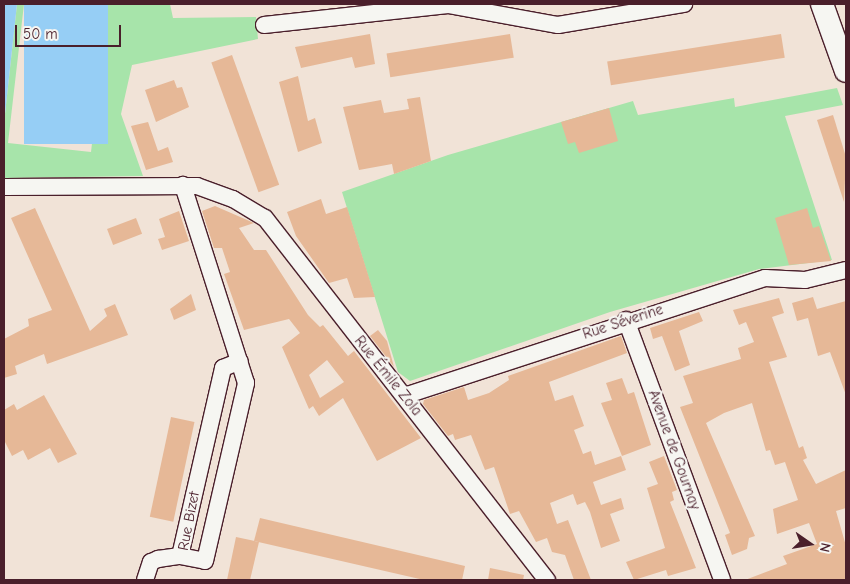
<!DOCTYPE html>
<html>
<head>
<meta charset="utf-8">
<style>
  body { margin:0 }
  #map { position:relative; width:850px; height:584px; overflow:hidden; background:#f1e3d7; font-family:"Comic Neue",sans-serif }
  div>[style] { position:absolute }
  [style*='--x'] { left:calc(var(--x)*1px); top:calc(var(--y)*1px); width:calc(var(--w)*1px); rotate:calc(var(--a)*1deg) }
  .green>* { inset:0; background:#a7e4aa }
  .water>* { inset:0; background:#96cef5; transform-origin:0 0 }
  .building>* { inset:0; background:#e6b897; transform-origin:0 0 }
  .roads { filter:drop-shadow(1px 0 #4a1f2b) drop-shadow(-1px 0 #4a1f2b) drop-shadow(0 1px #4a1f2b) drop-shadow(0 -1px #4a1f2b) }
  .minor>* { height:16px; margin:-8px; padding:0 8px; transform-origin:8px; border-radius:8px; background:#f6f6f2 }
  .secondary>* { height:22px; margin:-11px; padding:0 11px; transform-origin:11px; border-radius:11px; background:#f6f6f2 }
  span { translate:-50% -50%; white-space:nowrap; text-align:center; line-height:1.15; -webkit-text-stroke:4.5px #f6f6f2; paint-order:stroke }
  .street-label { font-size:15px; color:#4a1f2b }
  .frame { position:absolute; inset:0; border:5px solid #4a1f2b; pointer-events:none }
  .north { position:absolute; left:785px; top:519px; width:50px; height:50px; -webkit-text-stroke:4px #f6f6f2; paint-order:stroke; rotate:103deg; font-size:14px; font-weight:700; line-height:20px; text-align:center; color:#4a1f2b }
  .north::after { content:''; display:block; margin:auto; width:18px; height:22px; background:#4a1f2b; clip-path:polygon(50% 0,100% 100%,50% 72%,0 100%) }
  .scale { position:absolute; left:15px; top:25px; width:106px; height:22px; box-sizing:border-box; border:2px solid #4a1f2b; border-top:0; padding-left:6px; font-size:15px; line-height:18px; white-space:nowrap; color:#4a1f2b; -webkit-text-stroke:4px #f6f6f2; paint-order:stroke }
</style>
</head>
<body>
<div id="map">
  <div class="green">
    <i style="clip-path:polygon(17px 4px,24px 4px,8px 143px,91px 152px,108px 4px,170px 4px,173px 18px,256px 17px,258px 39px,132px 65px,121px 114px,143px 176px,4px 178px,4px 123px)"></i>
    <i style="clip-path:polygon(837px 88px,843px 105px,785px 116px,832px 260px,759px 269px,610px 312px,410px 381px,398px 372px,342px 192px,448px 155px,633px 101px,638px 115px,734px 98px,735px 107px)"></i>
  </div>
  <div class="water">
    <i style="clip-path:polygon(4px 4px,17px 4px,4px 123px)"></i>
    <i style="left:24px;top:4px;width:84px;height:140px"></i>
  </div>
  <div class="building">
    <i style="clip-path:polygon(370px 34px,375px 64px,355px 68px,352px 57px,301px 68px,295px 47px)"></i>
    <i style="left:510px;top:34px;width:24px;height:125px;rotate:81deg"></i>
    <i style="left:781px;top:34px;width:24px;height:176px;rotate:81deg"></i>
    <i style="left:232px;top:55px;width:138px;height:22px;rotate:70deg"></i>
    <i style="clip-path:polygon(298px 76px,308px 121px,315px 118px,322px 143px,298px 152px,279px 82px)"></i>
    <i style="clip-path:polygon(174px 80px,177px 88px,182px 87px,189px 107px,156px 122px,145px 90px)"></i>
    <i style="clip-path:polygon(420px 97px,431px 161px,394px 174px,392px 164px,359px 170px,343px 107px,381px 100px,384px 113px,409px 109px,407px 99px)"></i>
    <i style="clip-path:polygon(609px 108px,618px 141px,579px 153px,575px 142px,568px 144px,561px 122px)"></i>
    <i style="clip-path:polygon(833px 115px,846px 157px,844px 202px,817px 120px)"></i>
    <i style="clip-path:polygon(148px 122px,158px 151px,168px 147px,173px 162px,146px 170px,131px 126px)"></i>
    <i style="clip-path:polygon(321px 199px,326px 214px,347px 207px,375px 297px,354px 298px,347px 278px,329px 283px,296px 236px,287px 212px)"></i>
    <i style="clip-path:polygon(evenodd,215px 206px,254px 223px,239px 228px,254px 250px,266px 250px,308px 315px,320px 327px,323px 325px,348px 356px,354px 351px,421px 438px,377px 461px,343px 398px,319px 416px,313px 406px,309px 409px,282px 347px,300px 333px,289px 319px,244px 330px,224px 274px,230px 272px,222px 248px,214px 248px,202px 211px,215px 206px,327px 360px,344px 382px,320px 398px,309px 375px,327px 360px)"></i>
    <i style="clip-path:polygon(35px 208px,90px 331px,107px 316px,104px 309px,115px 304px,128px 335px,47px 364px,44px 354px,15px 366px,17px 374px,4px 378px,4px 339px,29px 326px,28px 319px,52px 310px,11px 218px)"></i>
    <i style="clip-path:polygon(807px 208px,813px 228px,819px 226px,831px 261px,789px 265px,775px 218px)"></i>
    <i style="clip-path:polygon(179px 211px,189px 241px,162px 250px,158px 239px,165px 237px,159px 219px)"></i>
    <i style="left:136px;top:218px;width:17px;height:31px;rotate:69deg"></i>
    <i style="clip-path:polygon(191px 294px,196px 310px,174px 320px,170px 309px)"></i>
    <i style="clip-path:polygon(813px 297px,817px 309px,846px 301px,846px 395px,830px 352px,818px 356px,808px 318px,797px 321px,792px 303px)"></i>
    <i style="clip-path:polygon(779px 298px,784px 313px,772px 317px,787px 357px,769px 362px,799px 448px,803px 446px,807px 458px,803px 460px,816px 484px,846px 470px,846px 508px,836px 511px,846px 546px,846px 580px,745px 580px,787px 564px,783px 556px,817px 544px,809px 523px,777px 534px,773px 509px,798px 500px,785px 462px,775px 465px,770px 450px,766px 451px,752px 403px,724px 413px,706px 423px,755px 536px,749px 538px,747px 549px,732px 555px,725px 535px,730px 533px,680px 407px,693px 403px,683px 376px,741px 359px,738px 348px,754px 342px,746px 322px,739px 325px,733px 310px)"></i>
    <i style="clip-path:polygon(699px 312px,703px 321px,679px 331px,690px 365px,675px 371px,662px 336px,653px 339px,650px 328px)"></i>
    <i style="clip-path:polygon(378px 330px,387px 341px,394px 367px,370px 336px)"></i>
    <i style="clip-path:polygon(621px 336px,627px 353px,549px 382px,555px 401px,573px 395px,584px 426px,574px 430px,583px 454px,591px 451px,595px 465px,621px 456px,626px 470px,593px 482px,601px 505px,621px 498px,624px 509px,610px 514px,620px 541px,601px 548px,590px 512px,585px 502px,577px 505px,573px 494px,550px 503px,557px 524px,568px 520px,591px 580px,574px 580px,565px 555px,552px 552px,547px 538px,536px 542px,519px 511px,510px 514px,494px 467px,485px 470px,471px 435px,455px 440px,453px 434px,448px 436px,423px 404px,424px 400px,464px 387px,468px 400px,489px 393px,509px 380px,508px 376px)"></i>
    <i style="clip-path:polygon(622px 378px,628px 394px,634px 392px,651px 445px,622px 456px,601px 403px,612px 400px,606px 383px)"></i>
    <i style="clip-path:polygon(44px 395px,77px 454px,58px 463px,50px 448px,28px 460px,23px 450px,12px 456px,4px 440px,4px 410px,14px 404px,17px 410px)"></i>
    <i style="left:171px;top:417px;width:24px;height:102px;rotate:12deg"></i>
    <i style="clip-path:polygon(664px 456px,677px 490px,672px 492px,674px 500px,670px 502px,696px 568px,668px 576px,666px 570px,634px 580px,626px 562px,665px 548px,647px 488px,658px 484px,649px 462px)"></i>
    <i style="clip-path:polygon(260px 518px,465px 566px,462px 580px,424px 580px,254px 541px)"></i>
    <i style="clip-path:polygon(236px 537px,259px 542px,250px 580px,227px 580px)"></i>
    <i style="clip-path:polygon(490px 568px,524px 575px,523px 580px,488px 580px)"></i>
  </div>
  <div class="roads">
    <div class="minor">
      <i style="--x:264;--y:25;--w:185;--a:-6.2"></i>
      <i style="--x:448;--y:5;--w:112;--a:10.3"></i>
      <i style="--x:558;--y:25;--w:128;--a:-9.5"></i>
      <i style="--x:4;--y:187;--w:193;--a:-0.3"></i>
      <i style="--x:197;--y:186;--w:38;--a:20"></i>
      <i style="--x:233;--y:199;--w:37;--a:31"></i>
      <i style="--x:265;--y:218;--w:459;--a:52.1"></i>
      <i style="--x:626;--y:320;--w:277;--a:69.7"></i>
      <i style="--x:404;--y:396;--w:380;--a:-18.1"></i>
      <i style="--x:765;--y:278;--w:40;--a:2.9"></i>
      <i style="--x:805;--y:280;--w:42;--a:-13.7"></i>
      <i style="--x:180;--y:556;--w:193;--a:-77.1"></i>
      <i style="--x:223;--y:368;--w:18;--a:-22"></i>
      <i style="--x:145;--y:580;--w:19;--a:-72"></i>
      <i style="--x:151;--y:562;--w:8;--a:-23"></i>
      <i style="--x:158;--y:559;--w:22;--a:-8"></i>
      <i style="--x:180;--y:556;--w:25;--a:11"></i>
      <i style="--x:205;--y:561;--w:183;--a:-77"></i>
      <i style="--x:246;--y:383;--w:208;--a:-107.7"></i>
    </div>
    <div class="secondary">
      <i style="--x:822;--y:4;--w:71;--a:70.3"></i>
    </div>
  </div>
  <div class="street-label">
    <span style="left:623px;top:322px;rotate:-18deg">Rue Séverine</span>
    <span style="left:388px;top:376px;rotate:51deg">Rue Émile Zola</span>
    <span style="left:674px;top:450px;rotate:70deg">Avenue de Gournay</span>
    <span style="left:189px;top:521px;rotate:-79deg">Rue Bizet</span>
  </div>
  <div class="frame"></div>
  <div class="north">N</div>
  <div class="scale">50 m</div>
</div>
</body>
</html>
